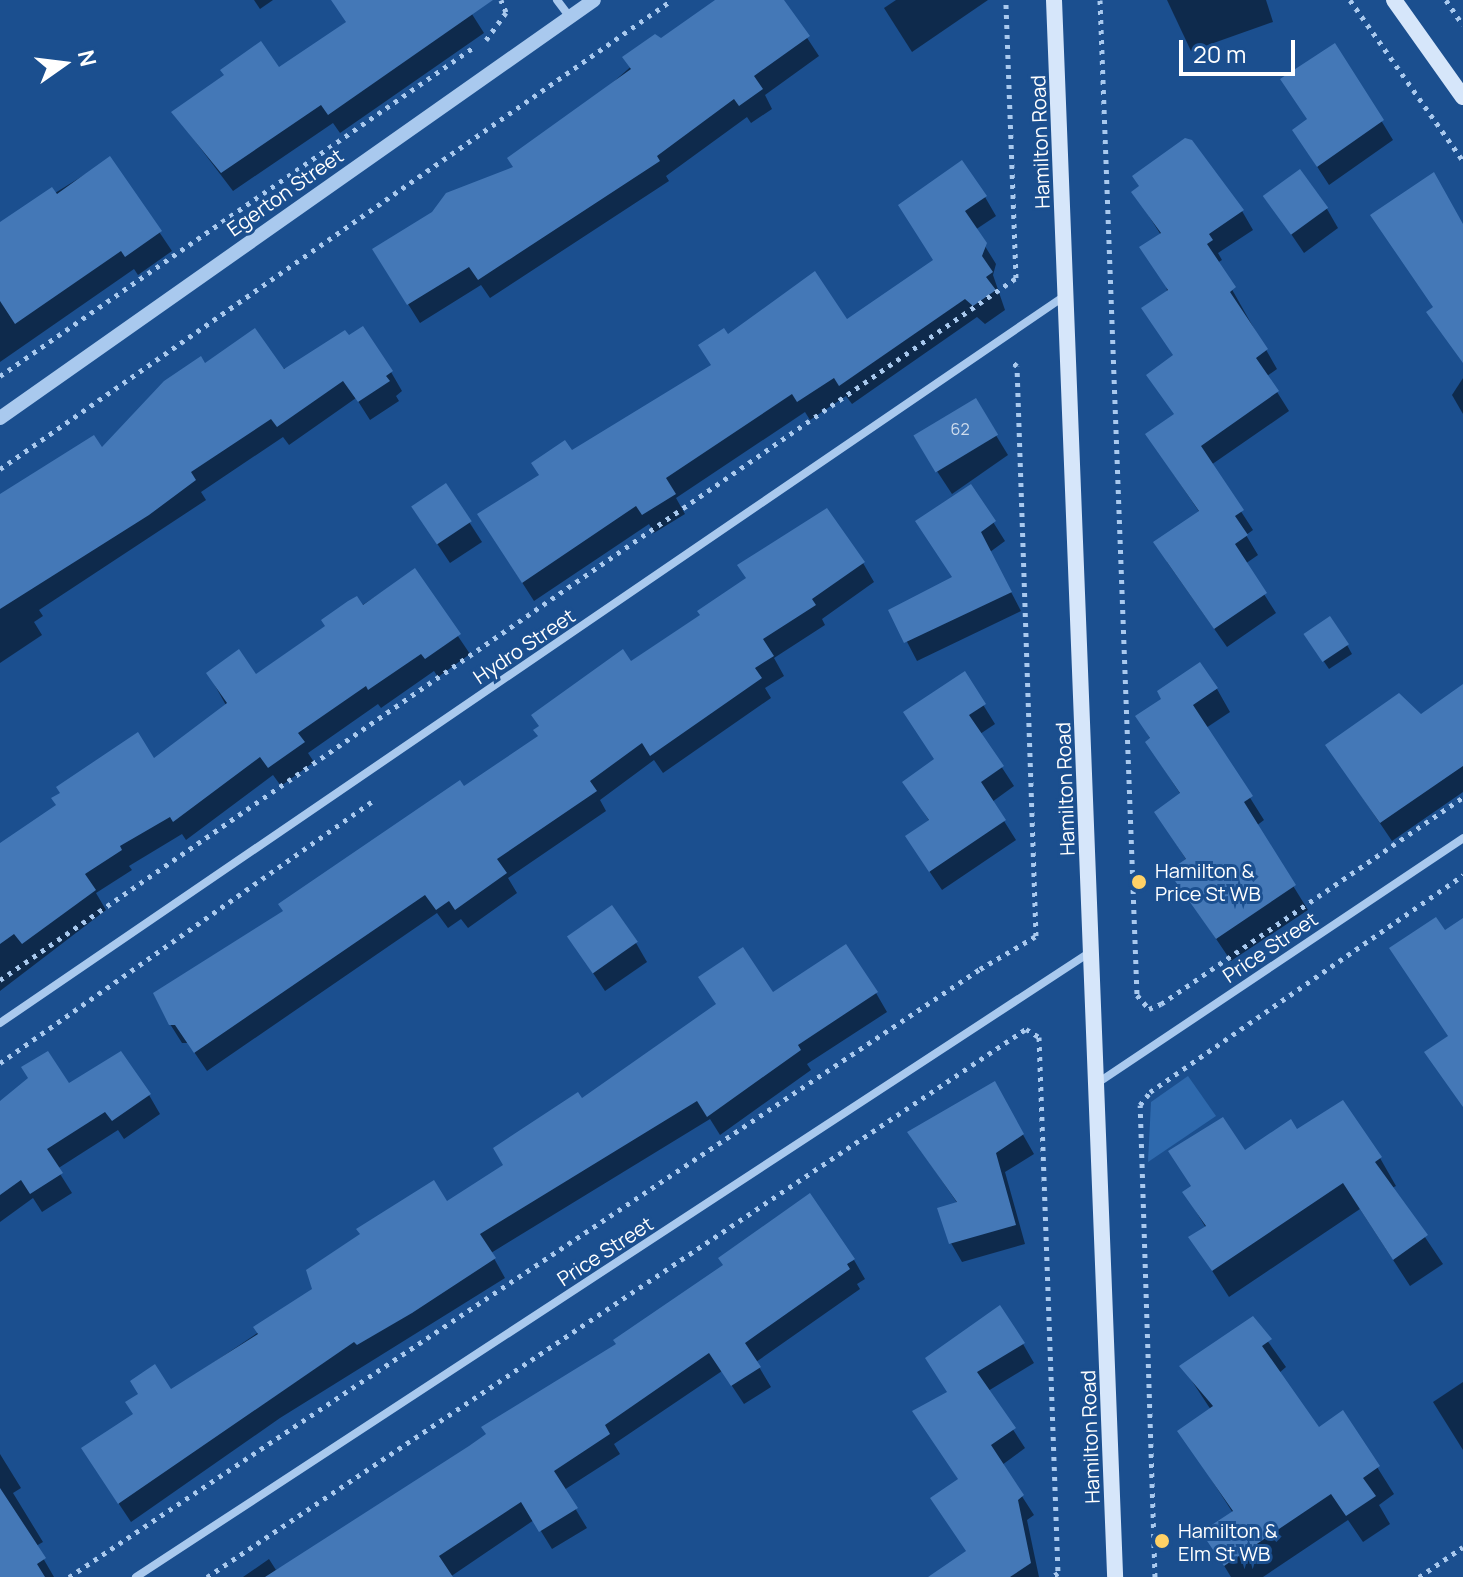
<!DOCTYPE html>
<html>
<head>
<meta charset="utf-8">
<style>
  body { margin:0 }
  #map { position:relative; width:1463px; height:1577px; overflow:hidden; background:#1b4f8f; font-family:Manrope,sans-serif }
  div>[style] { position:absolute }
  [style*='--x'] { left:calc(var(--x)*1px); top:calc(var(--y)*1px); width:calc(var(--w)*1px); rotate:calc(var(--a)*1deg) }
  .green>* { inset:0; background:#2e69ad }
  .shadow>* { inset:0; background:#0007 }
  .building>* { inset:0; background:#4478b7; transform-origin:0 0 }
  .path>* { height:5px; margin-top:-2.5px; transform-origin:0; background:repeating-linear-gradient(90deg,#a9c9ee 0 4px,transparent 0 10px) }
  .minor>* { height:8px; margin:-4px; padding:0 4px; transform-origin:4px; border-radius:4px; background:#a9c9ee }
  .tertiary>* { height:14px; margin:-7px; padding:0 7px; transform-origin:7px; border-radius:7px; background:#a9c9ee }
  .secondary>* { height:16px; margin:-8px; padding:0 8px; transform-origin:8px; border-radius:8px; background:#d6e6fa }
  .dots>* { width:22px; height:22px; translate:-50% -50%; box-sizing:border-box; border:4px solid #1b4f8f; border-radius:50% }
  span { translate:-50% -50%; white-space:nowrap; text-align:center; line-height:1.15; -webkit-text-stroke:6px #1b4f8f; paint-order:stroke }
  .number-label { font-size:16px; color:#d0dded }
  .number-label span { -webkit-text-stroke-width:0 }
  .street-label { font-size:20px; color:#fff }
  .poi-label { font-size:20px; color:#fff }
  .left { translate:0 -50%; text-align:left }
  .north { position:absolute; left:24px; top:24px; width:80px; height:80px; -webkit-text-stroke:6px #1b4f8f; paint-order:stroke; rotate:76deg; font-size:22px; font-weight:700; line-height:32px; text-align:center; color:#fff }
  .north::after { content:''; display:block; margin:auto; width:28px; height:36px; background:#fff; clip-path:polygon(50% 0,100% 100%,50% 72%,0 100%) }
  .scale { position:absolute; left:1179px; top:40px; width:116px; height:36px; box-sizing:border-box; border:4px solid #fff; border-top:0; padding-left:10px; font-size:24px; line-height:28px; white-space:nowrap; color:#fff; -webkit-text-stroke:6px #1b4f8f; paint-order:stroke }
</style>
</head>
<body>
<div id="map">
  <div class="green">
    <i style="clip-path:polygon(1188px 1076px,1216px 1116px,1148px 1162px,1151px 1102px)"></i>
  </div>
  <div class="shadow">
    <i style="clip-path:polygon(254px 0,273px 0,260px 9px)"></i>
    <i style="clip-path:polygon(378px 0,463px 0,484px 33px,340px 133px,333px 123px,233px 191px,173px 112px,279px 70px)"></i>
    <i style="clip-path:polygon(723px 0,782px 0,819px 56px,765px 95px,772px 109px,751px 123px,747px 117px,666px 176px,669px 181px,490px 298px,481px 285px,420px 323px,386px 269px,515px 169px,661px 40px)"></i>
    <i style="clip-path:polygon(896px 0,988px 0,912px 52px,884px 8px)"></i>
    <i style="clip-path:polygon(1167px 0,1266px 0,1273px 22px,1191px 51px)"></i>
    <i style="clip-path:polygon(1335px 45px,1393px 140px,1329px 185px,1294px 131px,1309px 121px)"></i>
    <i style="clip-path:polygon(110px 159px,172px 251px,138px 275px,134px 269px,0 362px,0 227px)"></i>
    <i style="clip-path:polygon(1134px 193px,1242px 211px,1253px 230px,1218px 253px,1222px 260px,1217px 263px,1277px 369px,1267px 376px,1289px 411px,1211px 465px,1253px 530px,1246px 535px,1258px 555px,1245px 564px,1276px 613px,1227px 647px,1167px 562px,1200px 513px,1147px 435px,1175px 416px,1174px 357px,1161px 235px)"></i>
    <i style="clip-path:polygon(985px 197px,996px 216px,975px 230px,996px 264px,993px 275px,1005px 310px,985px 324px,977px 317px,852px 404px,846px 396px,810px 420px,805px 412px,676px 498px,685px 514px,654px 533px,649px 524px,534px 601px,491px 534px,541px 477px,571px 453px,713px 367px,728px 337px,846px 322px,935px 261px,911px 224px)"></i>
    <i style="clip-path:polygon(1266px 197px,1327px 209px,1338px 228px,1304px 253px)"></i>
    <i style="clip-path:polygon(205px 366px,391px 372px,402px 391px,396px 396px,399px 401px,370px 420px,356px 398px,289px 445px,283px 437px,201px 492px,206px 500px,39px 610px,43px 616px,34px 622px,42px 635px,0 663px,0 522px,102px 450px)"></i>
    <i style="clip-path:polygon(1463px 378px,1463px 414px,1452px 395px)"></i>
    <i style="clip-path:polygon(975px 401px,1008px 455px,952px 494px,929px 459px)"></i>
    <i style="clip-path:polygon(446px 486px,482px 542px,450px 563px,426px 527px)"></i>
    <i style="clip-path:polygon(971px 487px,1005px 541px,990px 552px,1021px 611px,917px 661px,891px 611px,954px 579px)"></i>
    <i style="clip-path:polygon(863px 563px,874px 582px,822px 619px,825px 625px,774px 658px,784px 676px,765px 688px,771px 698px,663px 773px,654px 760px,600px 800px,606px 811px,508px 878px,517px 893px,468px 928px,461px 919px,448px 928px,437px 913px,207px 1071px,188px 1043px,182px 1043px,170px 1024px,285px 912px,540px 737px,631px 664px)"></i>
    <i style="clip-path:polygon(414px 571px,470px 654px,438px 677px,434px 671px,381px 708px,378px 704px,308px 753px,314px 762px,281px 786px,273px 775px,186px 840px,182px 834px,129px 866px,132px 870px,96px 893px,106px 910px,0 991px,0 850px,154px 761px,227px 707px,208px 673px,255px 676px)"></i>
    <i style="clip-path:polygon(1312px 644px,1347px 645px,1352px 654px,1329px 669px)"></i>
    <i style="clip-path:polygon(964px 674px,995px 724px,980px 734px,1014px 786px,992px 802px,1016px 840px,942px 890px,919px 856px,930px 822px,905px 783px,936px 761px)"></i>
    <i style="clip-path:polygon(1463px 687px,1463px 792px,1392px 841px,1327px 745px,1420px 716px)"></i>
    <i style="clip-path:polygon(1217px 689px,1230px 712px,1206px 728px,1264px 820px,1256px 826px,1308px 910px,1231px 961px,1171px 872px,1187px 861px,1156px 812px,1181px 795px,1147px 743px,1151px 740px,1138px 717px)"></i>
    <i style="clip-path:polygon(636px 943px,647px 962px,605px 991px,581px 955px)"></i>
    <i style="clip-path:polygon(876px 993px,887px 1012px,807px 1064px,811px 1070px,720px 1135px,710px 1119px,491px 1253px,505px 1278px,280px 1418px,131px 1522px,95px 1468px,170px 1392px,505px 1166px,581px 1101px,773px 995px)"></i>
    <i style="clip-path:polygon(994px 1084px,1034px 1154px,1005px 1172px,1025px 1244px,962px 1262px,951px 1243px,958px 1204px,909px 1133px)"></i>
    <i style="clip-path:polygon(68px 1086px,149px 1095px,160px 1114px,124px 1139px,118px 1130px,57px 1169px,72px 1193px,42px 1212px,33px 1198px,0 1222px,0 1103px)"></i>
    <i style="clip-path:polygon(1297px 1132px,1380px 1158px,1396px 1186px,1392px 1188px,1443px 1264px,1410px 1286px,1360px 1209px,1229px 1297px,1191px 1238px,1206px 1228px,1185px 1193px,1244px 1153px)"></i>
    <i style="clip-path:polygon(854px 1260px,865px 1279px,857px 1284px,860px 1289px,756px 1362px,771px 1387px,744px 1404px,722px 1371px,614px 1444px,620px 1454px,564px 1490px,587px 1528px,552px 1549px,534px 1520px,450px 1577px,243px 1577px,269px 1559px,276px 1570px)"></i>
    <i style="clip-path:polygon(1252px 1319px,1286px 1367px,1279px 1373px,1318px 1429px,1343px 1413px,1394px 1494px,1379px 1505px,1390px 1524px,1363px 1542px,1348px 1520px,1263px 1577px,1231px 1577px,1204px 1533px,1233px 1513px,1180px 1431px,1211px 1410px,1182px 1366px)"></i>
    <i style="clip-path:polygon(1023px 1344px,1034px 1363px,988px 1391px,1025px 1448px,1002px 1465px,1034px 1515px,1027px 1520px,1039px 1577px,931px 1577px,967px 1552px,949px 1393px,928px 1358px)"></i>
    <i style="clip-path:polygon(1463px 1382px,1463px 1450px,1433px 1402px)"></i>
    <i style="clip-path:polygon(0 1454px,21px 1488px,13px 1493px,43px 1542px,36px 1546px,54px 1577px,0 1577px)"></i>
  </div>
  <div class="building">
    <i style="clip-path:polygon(331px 0,493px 0,328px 115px,321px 105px,221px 173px,171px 112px,224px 75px,220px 70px,261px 41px,279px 67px,346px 22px)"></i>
    <i style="clip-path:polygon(715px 0,784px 0,810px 36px,754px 76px,763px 89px,739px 106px,734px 99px,657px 156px,660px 161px,478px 280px,469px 267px,407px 305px,372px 249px,432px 212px,446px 193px,513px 167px,507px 158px,631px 69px,622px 57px,655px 34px,661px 38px)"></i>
    <i style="clip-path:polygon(1335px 43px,1384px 120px,1317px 167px,1292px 130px,1307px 119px,1280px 79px)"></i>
    <i style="clip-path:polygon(1185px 138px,1192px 140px,1244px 210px,1209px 234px,1213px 240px,1207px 244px,1236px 287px,1230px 292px,1268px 349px,1256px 358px,1279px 391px,1201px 446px,1244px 510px,1235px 516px,1248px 535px,1235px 544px,1267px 593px,1214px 629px,1153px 542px,1199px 511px,1145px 434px,1174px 414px,1146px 375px,1173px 355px,1141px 308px,1168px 290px,1139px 247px,1161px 233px,1131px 192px,1139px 186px,1132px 176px)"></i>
    <i style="clip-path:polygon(110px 156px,162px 231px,125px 257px,121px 251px,15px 324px,0 301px,0 222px,52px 187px,57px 194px)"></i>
    <i style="clip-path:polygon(962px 160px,987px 196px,965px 211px,987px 243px,982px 256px,993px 272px,986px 277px,996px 290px,973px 306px,965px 299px,839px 386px,834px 378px,797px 402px,792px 394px,666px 478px,676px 494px,642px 515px,636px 506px,522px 583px,477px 514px,539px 475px,531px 463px,565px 440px,572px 450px,711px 365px,698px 345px,724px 328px,728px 334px,815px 271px,847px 319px,933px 260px,898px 205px)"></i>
    <i style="left:1300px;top:169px;width:48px;height:46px;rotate:54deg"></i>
    <i style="clip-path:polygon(1434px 172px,1463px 224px,1463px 363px,1426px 312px,1433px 307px,1370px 215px)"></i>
    <i style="clip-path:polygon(363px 326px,393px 371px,386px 376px,390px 381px,358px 402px,343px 381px,277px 427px,271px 419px,191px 472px,196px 480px,149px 515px,0 609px,0 494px,94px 435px,102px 447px,164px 381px,201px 356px,205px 363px,255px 328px,284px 369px,345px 330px,349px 335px)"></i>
    <i style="left:976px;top:398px;width:43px;height:73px;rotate:59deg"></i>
    <i style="left:446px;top:483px;width:46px;height:42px;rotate:56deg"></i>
    <i style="clip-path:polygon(971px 484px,996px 521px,981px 532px,1012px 592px,904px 643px,888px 610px,952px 577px,915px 521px)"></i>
    <i style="clip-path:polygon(827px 508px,865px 562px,812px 599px,816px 605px,763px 639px,774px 656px,755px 668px,762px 678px,650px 756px,642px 743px,590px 781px,597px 791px,497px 859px,507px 873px,455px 910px,449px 901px,436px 910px,425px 895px,194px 1053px,175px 1025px,169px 1025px,153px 993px,283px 911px,278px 904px,460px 780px,464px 786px,538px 736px,533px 730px,539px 726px,531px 715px,623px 649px,631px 661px,700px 615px,697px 611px,746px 578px,737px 565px)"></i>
    <i style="clip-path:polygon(415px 568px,461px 634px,425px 659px,421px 654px,368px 690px,366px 686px,298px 733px,305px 742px,268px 768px,260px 757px,173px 822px,170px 817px,120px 846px,122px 850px,85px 874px,96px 890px,22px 944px,14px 934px,0 944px,0 843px,56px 805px,51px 798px,60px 793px,56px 787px,138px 732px,154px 758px,227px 703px,206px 673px,239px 649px,256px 674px,325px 626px,321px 620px,348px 601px,357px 596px,363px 605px)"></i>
    <i style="left:1330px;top:616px;width:34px;height:32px;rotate:56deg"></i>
    <i style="clip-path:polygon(1200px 662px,1218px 688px,1193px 705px,1253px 796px,1244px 802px,1296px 885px,1216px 939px,1168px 871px,1186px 859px,1154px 812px,1180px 793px,1145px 742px,1150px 738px,1135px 716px,1161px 699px,1157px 691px)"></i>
    <i style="clip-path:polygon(965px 671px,986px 704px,969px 715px,1004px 766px,981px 782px,1006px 820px,929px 872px,905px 836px,929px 820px,902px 782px,934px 759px,903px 712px)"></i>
    <i style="clip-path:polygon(1463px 684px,1463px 766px,1380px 823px,1325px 745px,1399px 693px,1421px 714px)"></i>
    <i style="left:612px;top:905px;width:45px;height:55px;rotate:55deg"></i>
    <i style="clip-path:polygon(1436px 917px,1445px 930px,1463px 918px,1463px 1107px,1424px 1052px,1448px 1036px,1389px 948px)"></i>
    <i style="clip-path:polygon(846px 944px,878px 992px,798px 1045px,801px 1050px,707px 1117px,697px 1101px,480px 1234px,496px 1258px,412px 1313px,357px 1345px,354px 1342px,118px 1504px,81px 1448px,133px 1414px,125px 1402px,138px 1394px,130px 1381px,155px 1364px,171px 1389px,258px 1334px,253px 1327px,312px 1289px,306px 1270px,360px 1234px,356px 1229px,434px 1180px,447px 1201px,503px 1165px,493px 1148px,578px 1092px,582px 1098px,716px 1004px,698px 977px,743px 947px,773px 992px)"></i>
    <i style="clip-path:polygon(48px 1051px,69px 1083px,121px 1051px,151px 1094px,112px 1121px,105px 1112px,47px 1149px,63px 1173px,30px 1194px,21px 1180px,0 1195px,0 1101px,28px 1078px,21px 1067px)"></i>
    <i style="clip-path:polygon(995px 1081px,1024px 1134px,996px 1153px,1016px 1225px,949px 1244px,937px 1208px,957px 1202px,907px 1132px)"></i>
    <i style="clip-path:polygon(1343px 1100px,1382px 1157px,1375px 1162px,1428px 1235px,1393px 1260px,1343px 1183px,1212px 1271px,1188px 1237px,1206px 1226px,1182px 1192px,1191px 1186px,1168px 1151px,1223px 1117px,1245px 1150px,1291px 1119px,1297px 1129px)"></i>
    <i style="clip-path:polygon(810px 1193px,855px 1259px,847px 1264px,850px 1269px,745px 1343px,761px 1367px,731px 1386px,709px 1353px,605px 1425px,610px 1434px,554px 1471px,578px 1508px,539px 1532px,521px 1502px,439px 1556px,453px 1577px,265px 1577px,469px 1446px,486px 1434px,481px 1427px,616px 1344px,613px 1340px,723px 1265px,718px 1258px)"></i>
    <i style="clip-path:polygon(1000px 1305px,1025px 1343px,977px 1372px,1016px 1428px,991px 1445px,1024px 1495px,1018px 1500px,1031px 1563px,1010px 1577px,928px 1577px,966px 1551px,930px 1498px,958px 1479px,912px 1411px,947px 1392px,925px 1358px)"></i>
    <i style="clip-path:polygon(1253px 1316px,1272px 1339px,1262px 1346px,1319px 1427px,1343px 1410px,1380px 1466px,1363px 1478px,1376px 1496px,1346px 1516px,1331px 1494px,1224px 1566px,1201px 1532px,1233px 1511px,1177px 1431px,1213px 1406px,1179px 1366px)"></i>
    <i style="clip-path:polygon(0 1488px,46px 1558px,37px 1564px,45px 1577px,0 1577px)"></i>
  </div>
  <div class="path">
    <i style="--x:1100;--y:0;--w:996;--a:87.87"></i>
    <i style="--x:1137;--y:995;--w:18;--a:49"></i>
    <i style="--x:1149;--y:1009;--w:13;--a:-23"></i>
    <i style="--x:1161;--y:1004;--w:366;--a:-34.4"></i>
    <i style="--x:1350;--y:0;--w:197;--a:54.9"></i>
    <i style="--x:1446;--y:0;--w:30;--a:56"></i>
    <i style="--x:486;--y:40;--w:34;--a:-54"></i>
    <i style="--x:506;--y:12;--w:13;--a:-113"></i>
    <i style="--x:0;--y:376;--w:577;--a:-34.76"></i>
    <i style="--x:0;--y:469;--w:819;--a:-34.91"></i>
    <i style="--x:0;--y:980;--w:1235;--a:-34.64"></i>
    <i style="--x:1016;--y:278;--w:278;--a:-92.1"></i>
    <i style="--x:0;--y:1063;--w:459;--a:-35.1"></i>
    <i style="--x:69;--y:1577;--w:1095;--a:-33.72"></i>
    <i style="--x:980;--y:969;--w:65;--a:-30.5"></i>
    <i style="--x:1036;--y:936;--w:570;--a:-91.91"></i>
    <i style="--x:1017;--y:366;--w:8;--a:-140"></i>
    <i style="--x:207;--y:1577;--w:985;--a:-33.79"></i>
    <i style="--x:1026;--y:1029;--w:15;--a:32"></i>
    <i style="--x:1039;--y:1037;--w:536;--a:87.97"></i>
    <i style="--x:1058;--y:1573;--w:7;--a:146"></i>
    <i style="--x:1155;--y:1577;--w:472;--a:-91.8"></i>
    <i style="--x:1140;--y:1105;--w:16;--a:-52"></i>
    <i style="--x:1150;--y:1092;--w:381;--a:-34.7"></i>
    <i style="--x:1419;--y:1577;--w:53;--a:-34.3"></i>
  </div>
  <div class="minor">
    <i style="--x:557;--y:0;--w:20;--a:53"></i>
    <i style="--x:0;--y:1023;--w:1291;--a:-34.33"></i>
    <i style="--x:1096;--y:1084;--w:442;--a:-33.8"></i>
    <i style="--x:136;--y:1577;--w:1139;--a:-33.22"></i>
  </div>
  <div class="tertiary">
    <i style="--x:0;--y:418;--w:726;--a:-35.13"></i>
  </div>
  <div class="secondary">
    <i style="--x:1054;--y:0;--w:1578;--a:87.78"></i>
    <i style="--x:1394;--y:0;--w:119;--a:54.6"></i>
  </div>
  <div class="dots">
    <i style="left:1139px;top:882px;background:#ffd166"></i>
    <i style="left:1162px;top:1541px;background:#ffd166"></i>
  </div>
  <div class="number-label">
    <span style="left:960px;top:429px">62</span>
  </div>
  <div class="street-label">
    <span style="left:1040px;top:142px;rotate:-92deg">Hamilton Road</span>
    <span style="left:285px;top:192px;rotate:-35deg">Egerton Street</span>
    <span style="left:524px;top:646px;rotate:-34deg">Hydro Street</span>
    <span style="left:1065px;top:789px;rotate:-92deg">Hamilton Road</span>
    <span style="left:1270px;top:947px;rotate:-34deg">Price Street</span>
    <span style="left:605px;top:1251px;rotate:-33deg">Price Street</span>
    <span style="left:1090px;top:1437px;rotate:-92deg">Hamilton Road</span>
  </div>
  <div class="poi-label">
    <span class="left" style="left:1155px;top:882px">Hamilton &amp;<br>Price St WB</span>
    <span class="left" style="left:1178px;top:1542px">Hamilton &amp;<br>Elm St WB</span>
  </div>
  <div class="north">N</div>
  <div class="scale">20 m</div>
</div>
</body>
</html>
